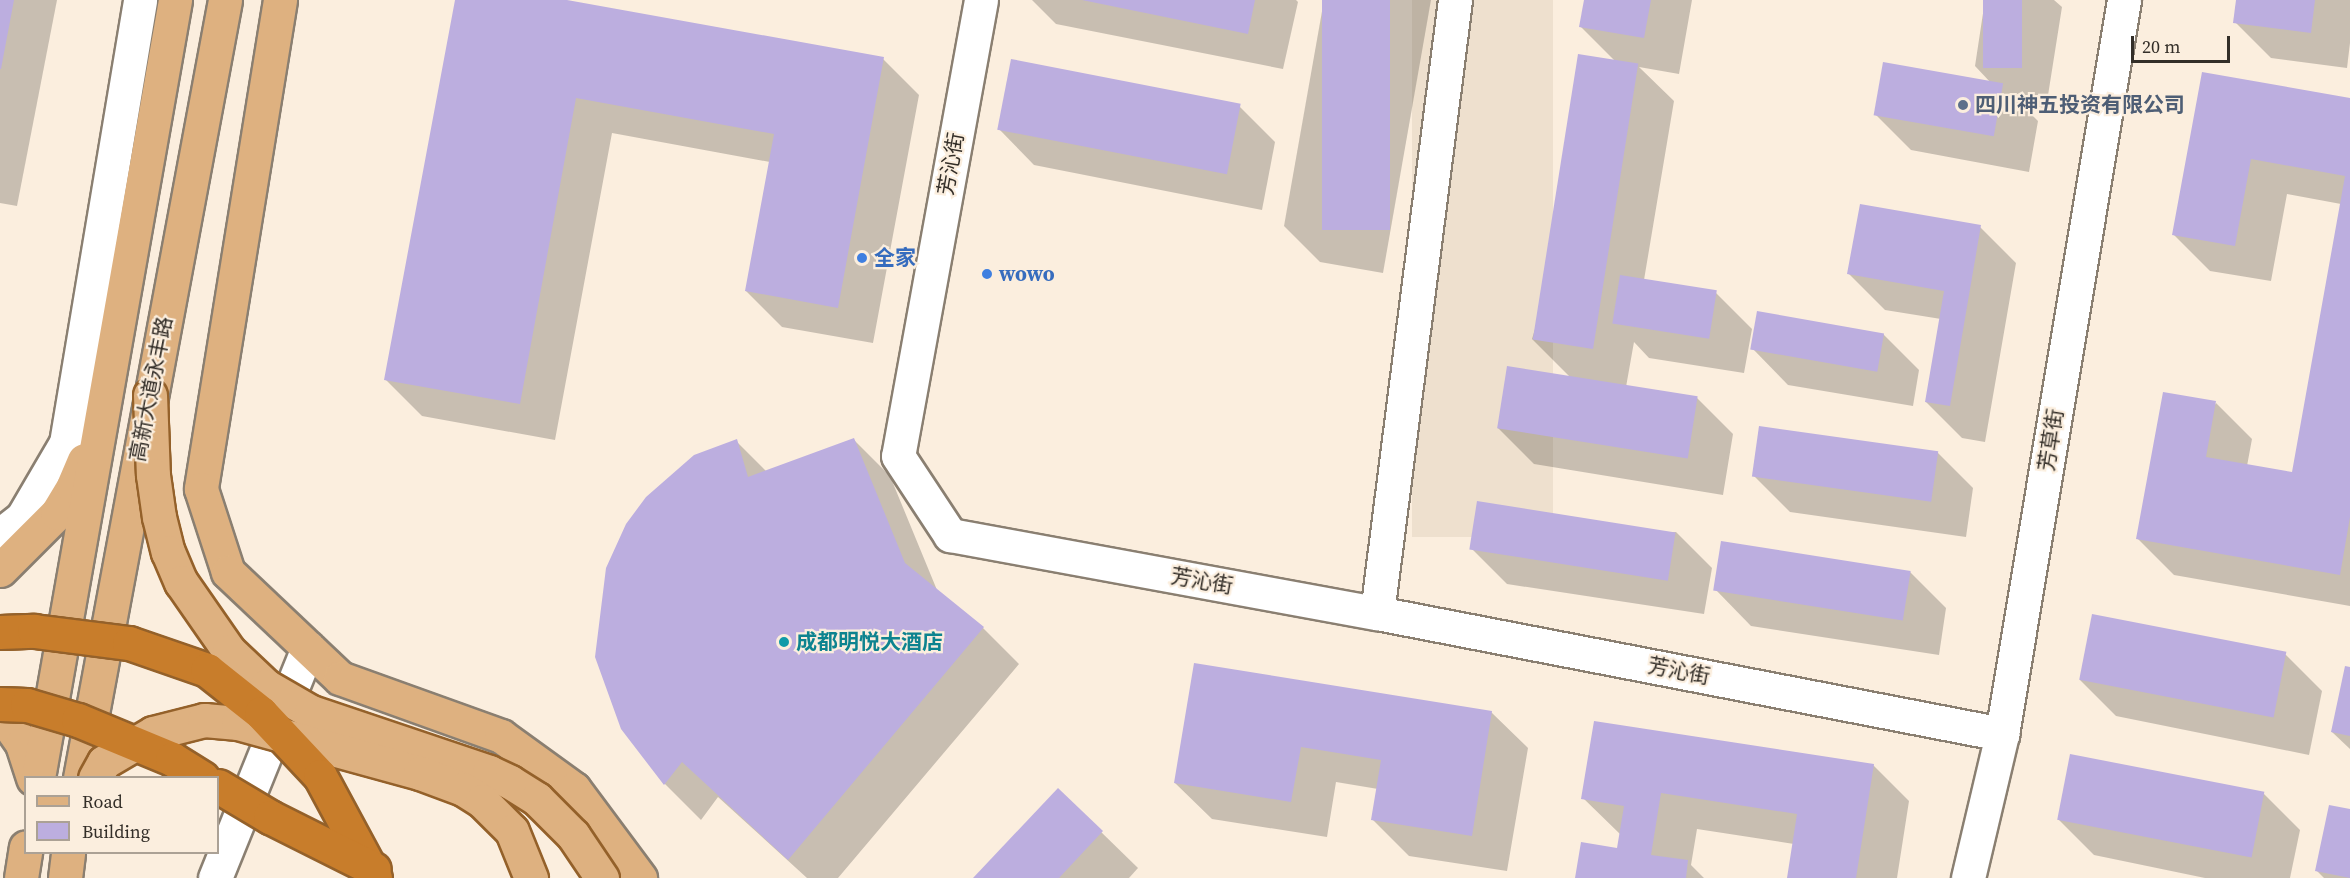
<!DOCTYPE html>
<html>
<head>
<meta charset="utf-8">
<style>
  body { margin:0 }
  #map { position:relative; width:2350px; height:878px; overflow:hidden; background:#fbeede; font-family:"Source Serif 4","Noto Sans SC",serif }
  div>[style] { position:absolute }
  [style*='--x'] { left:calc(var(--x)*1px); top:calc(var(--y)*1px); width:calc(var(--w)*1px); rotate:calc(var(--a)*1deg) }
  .commercial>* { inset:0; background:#eee0ce; transform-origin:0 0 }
  .shadow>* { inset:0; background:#0003 }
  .building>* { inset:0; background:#bcaedf; transform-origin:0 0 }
  .roads { filter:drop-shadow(2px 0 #8a7f71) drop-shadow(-2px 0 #8a7f71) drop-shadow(0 2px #8a7f71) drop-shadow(0 -2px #8a7f71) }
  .minor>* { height:33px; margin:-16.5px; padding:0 16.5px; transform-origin:16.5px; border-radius:16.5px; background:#fff }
  .major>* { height:33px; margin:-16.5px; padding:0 16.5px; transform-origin:16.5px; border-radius:16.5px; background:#deb180 }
  .bridges { filter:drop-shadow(2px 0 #94612a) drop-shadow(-2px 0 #94612a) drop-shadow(0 2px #94612a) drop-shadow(0 -2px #94612a) }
  .major-bridge>* { height:33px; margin:-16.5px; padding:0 16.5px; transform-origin:16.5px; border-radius:16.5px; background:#deb180 }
  .highway-bridge>* { height:33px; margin:-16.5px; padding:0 16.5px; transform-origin:16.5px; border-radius:16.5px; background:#c87d2b }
  .dots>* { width:16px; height:16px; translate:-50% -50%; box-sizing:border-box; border:3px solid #fbeede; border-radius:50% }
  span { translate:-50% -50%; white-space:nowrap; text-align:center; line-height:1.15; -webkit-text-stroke:4.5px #fbeede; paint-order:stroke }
  .service-label { font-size:21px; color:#4e5e75; font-weight:700 }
  .left { translate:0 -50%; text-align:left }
  .street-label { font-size:21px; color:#332e28 }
  .shop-label { font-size:21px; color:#366cbe; font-weight:700 }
  .culture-label { font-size:21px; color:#0d838f; font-weight:700 }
  .legend { position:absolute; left:24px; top:776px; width:195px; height:78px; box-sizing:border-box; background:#fbeede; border:2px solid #aba195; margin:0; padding:8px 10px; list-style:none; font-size:18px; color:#332e28 }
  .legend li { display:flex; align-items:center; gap:12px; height:30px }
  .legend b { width:30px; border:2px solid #aba195 }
  .scale { position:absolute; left:2131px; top:36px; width:99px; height:27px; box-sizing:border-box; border:3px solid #332e28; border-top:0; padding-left:8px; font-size:18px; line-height:21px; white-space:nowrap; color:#332e28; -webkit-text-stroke:4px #fbeede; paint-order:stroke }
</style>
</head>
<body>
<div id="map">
  <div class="commercial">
    <i style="left:1412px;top:0;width:141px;height:537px"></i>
  </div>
  <div class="shadow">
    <i style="clip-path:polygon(0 0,57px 0,17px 206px,0 203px)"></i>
    <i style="clip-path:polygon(456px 0,559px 0,883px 59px,919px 95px,873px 343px,782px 327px,746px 291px,770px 162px,612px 133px,555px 440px,422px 416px,386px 380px)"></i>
    <i style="clip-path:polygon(1032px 0,1296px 0,1298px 2px,1283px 69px,1056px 24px)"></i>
    <i style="clip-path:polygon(1324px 0,1431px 0,1383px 273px,1320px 262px,1284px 226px)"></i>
    <i style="clip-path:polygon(1586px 0,1692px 0,1679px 74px,1639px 67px,1674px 101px,1644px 280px,1716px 293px,1752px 329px,1744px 373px,1649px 358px,1634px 342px,1626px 387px,1697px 398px,1733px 434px,1723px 495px,1534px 464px,1498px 428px,1570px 377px,1532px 339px,1616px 62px,1581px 27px)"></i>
    <i style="clip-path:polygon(1985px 0,2054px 0,2062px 7px,2046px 108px,2021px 104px,2038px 121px,2029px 172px,1911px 150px,1875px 114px,1991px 83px,1975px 66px)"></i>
    <i style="clip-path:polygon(2238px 0,2350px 0,2350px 43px,2347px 68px,2271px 58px,2235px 22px)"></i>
    <i style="clip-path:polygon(2203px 73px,2350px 99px,2350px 606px,2174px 575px,2138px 539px,2216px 403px,2252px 439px,2247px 466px,2293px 474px,2341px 204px,2287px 194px,2271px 281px,2210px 271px,2174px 235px)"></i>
    <i style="clip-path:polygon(1239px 106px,1275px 142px,1262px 210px,1034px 165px,998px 128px)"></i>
    <i style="clip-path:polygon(1980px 227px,2016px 263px,1985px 442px,1962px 438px,1926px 402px,1941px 319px,1885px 310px,1849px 274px)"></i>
    <i style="clip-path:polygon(1883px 334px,1919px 370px,1913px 406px,1788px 385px,1752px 348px)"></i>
    <i style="clip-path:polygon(854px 440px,890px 476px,937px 590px,983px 628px,1019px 664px,838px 878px,807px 878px,718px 797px,701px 820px,665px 784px,623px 729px,736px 441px,767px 472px)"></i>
    <i style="clip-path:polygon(1937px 452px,1973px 488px,1966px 537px,1790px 512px,1754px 476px)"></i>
    <i style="clip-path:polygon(1676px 532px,1712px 568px,1704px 614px,1507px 584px,1471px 548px)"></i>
    <i style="clip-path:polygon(1910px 572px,1946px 608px,1939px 655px,1751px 626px,1715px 589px)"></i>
    <i style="clip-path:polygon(2093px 616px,2286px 655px,2322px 691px,2309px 755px,2116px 716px,2080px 680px)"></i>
    <i style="clip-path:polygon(1195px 665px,1491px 712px,1528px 748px,1507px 871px,1409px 856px,1373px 820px,1378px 789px,1336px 782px,1327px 837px,1212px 819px,1175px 783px)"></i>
    <i style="clip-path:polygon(2350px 669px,2350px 749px,2332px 732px)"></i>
    <i style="clip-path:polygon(1873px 765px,1909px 801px,1897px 878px,1788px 878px,1794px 844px,1697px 829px,1691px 865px,1704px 878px,1577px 878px,1619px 849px,1621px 835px,1583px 798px)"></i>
    <i style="clip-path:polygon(1058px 790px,1138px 868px,1129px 878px,975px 878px)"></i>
    <i style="clip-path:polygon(2264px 794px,2300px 830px,2290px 878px,2205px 878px,2094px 855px,2058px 819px)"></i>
    <i style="clip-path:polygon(2350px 810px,2350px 878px,2324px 878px,2317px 871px)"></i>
  </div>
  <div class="building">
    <i style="clip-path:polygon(0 0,14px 0,1px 69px,0 69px)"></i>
    <i style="clip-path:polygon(455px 0,567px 0,884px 57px,838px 308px,745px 291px,774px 134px,576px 98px,520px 404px,384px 380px)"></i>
    <i style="clip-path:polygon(1082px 0,1255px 0,1248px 34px)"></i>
    <i style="left:1322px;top:0;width:68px;height:230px"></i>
    <i style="clip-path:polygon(1584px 0,1651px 0,1644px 38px,1579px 27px)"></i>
    <i style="left:1983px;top:0;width:39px;height:68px"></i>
    <i style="clip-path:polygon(2236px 0,2315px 0,2311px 33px,2233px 23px)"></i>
    <i style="left:1578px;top:54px;width:61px;height:289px;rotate:9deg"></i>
    <i style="left:1011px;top:59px;width:234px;height:72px;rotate:11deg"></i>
    <i style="left:1883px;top:62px;width:122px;height:54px;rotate:10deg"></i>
    <i style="clip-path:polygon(2202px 72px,2350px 98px,2350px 517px,2340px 575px,2136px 539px,2163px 392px,2216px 401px,2206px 457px,2292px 472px,2345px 176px,2251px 159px,2235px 246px,2172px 235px)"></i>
    <i style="clip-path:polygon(1860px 204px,1981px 225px,1950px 406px,1925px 402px,1944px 291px,1847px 274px)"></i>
    <i style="left:1620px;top:275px;width:98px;height:49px;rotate:9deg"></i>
    <i style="left:1757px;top:311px;width:129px;height:39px;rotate:10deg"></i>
    <i style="left:1507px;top:366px;width:193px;height:63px;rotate:9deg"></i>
    <i style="left:1759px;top:426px;width:181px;height:51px;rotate:8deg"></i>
    <i style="clip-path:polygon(854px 438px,905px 563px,984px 627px,788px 860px,682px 762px,664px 785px,621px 729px,595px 657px,606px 568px,626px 524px,646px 497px,694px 455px,737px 439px,748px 477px)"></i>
    <i style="left:1477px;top:501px;width:201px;height:49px;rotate:9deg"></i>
    <i style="left:1721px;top:541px;width:192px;height:50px;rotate:9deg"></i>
    <i style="left:2092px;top:614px;width:198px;height:67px;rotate:11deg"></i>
    <i style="clip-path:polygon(1194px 663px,1492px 711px,1472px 836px,1371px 820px,1381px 760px,1301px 747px,1291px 802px,1174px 783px)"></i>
    <i style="clip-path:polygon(2345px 666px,2350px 667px,2350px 736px,2331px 732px)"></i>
    <i style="clip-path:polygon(1594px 721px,1874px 764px,1856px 878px,1787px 878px,1797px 814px,1661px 793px,1651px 855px,1688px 860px,1686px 878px,1575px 878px,1581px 842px,1617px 848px,1624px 806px,1581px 799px)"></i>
    <i style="left:2070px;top:754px;width:198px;height:67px;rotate:11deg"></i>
    <i style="clip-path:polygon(1058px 788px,1103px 831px,1059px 878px,973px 878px)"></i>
    <i style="clip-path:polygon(2329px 805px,2350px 809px,2350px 878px,2315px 871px)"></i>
  </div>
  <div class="roads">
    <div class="minor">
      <i style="--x:981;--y:0;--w:463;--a:100.3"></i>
      <i style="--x:898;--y:456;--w:95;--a:56.6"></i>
      <i style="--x:950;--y:535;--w:434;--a:10.4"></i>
      <i style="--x:1377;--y:613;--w:637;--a:10.96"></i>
      <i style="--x:0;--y:535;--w:28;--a:-38"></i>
      <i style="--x:22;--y:518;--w:87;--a:-59.6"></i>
      <i style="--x:66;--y:443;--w:449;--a:-80.5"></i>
      <i style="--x:1377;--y:613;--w:618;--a:-82.75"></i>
      <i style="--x:215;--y:878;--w:248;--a:-68"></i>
      <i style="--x:1968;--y:878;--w:148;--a:-76.7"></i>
      <i style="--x:2002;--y:734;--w:744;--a:-80.56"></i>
    </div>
    <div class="major">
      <i style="--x:280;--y:0;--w:495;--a:99.2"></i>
      <i style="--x:201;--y:489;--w:87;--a:72"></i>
      <i style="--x:228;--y:572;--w:154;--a:43.4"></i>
      <i style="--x:340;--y:678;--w:171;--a:19.8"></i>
      <i style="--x:501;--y:736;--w:90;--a:36"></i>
      <i style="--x:574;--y:789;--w:111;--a:53.4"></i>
      <i style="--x:0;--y:570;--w:81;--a:-45"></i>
      <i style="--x:57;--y:513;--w:31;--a:-59"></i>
      <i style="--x:73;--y:486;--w:28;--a:-67"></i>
      <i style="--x:0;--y:712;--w:39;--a:55"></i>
      <i style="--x:22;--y:744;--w:36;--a:72"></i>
      <i style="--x:38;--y:778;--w:790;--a:-80.01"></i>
      <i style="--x:80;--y:778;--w:791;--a:-79.44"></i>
      <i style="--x:21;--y:878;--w:31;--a:-81"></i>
      <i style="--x:65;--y:878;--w:26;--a:-83"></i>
    </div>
  </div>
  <div class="bridges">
    <div class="major-bridge">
      <i style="--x:150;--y:395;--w:80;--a:87.9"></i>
      <i style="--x:153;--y:475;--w:42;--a:81.9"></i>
      <i style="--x:159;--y:517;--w:36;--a:76"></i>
      <i style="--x:168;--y:552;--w:33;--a:67"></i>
      <i style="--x:181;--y:582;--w:84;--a:55.2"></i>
      <i style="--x:229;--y:651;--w:51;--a:43.4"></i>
      <i style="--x:266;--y:686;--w:52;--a:30"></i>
      <i style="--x:311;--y:712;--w:188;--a:18.6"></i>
      <i style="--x:489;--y:772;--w:23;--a:25"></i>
      <i style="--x:510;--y:782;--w:32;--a:32"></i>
      <i style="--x:537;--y:799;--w:51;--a:45"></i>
      <i style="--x:573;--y:835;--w:52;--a:56"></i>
      <i style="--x:95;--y:778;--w:18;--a:-61"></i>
      <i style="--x:104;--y:762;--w:57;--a:-30.6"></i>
      <i style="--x:153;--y:733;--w:53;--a:-14.3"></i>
      <i style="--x:204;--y:720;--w:34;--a:5"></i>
      <i style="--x:238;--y:723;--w:189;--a:15.4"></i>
      <i style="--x:420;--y:773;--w:46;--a:20.4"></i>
      <i style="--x:463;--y:789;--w:22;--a:32"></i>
      <i style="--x:482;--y:801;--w:42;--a:45"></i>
      <i style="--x:512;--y:831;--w:51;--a:68"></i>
    </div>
    <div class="highway-bridge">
      <i style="--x:0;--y:632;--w:34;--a:-2"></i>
      <i style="--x:34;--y:631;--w:96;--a:7.2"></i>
      <i style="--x:129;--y:643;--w:83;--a:19.1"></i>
      <i style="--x:207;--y:670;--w:69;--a:38.5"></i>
      <i style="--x:261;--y:713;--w:86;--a:46.9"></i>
      <i style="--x:320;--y:776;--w:116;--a:61.7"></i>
      <i style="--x:0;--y:704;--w:27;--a:2"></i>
      <i style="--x:27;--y:705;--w:53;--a:16.4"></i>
      <i style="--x:78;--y:720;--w:102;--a:22.5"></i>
      <i style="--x:172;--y:759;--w:36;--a:32"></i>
      <i style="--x:218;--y:786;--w:61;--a:30.8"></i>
      <i style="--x:270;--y:817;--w:116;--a:26.6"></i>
    </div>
  </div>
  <div class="dots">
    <i style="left:1963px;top:105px;background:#5c6f8a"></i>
    <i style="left:862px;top:258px;background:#3f7fe0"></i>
    <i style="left:987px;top:274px;background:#3f7fe0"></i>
    <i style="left:784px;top:642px;background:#0f9aa8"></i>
  </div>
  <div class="service-label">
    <span class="left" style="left:1975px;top:105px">四川神五投资有限公司</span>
  </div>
  <div class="street-label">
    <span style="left:951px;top:164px;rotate:-80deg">芳沁街</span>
    <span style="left:151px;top:389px;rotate:-79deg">高新大道永丰路</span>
    <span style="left:2051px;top:440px;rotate:-81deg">芳草街</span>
    <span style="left:1202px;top:581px;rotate:10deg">芳沁街</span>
    <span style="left:1679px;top:671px;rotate:11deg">芳沁街</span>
  </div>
  <div class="shop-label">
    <span class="left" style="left:874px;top:258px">全家</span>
    <span class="left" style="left:999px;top:274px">wowo</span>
  </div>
  <div class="culture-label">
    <span class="left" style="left:796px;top:642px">成都明悦大酒店</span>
  </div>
  <ul class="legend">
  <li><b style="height:8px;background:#deb180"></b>Road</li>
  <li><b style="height:16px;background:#bcaedf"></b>Building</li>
  </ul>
  <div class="scale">20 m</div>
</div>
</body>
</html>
